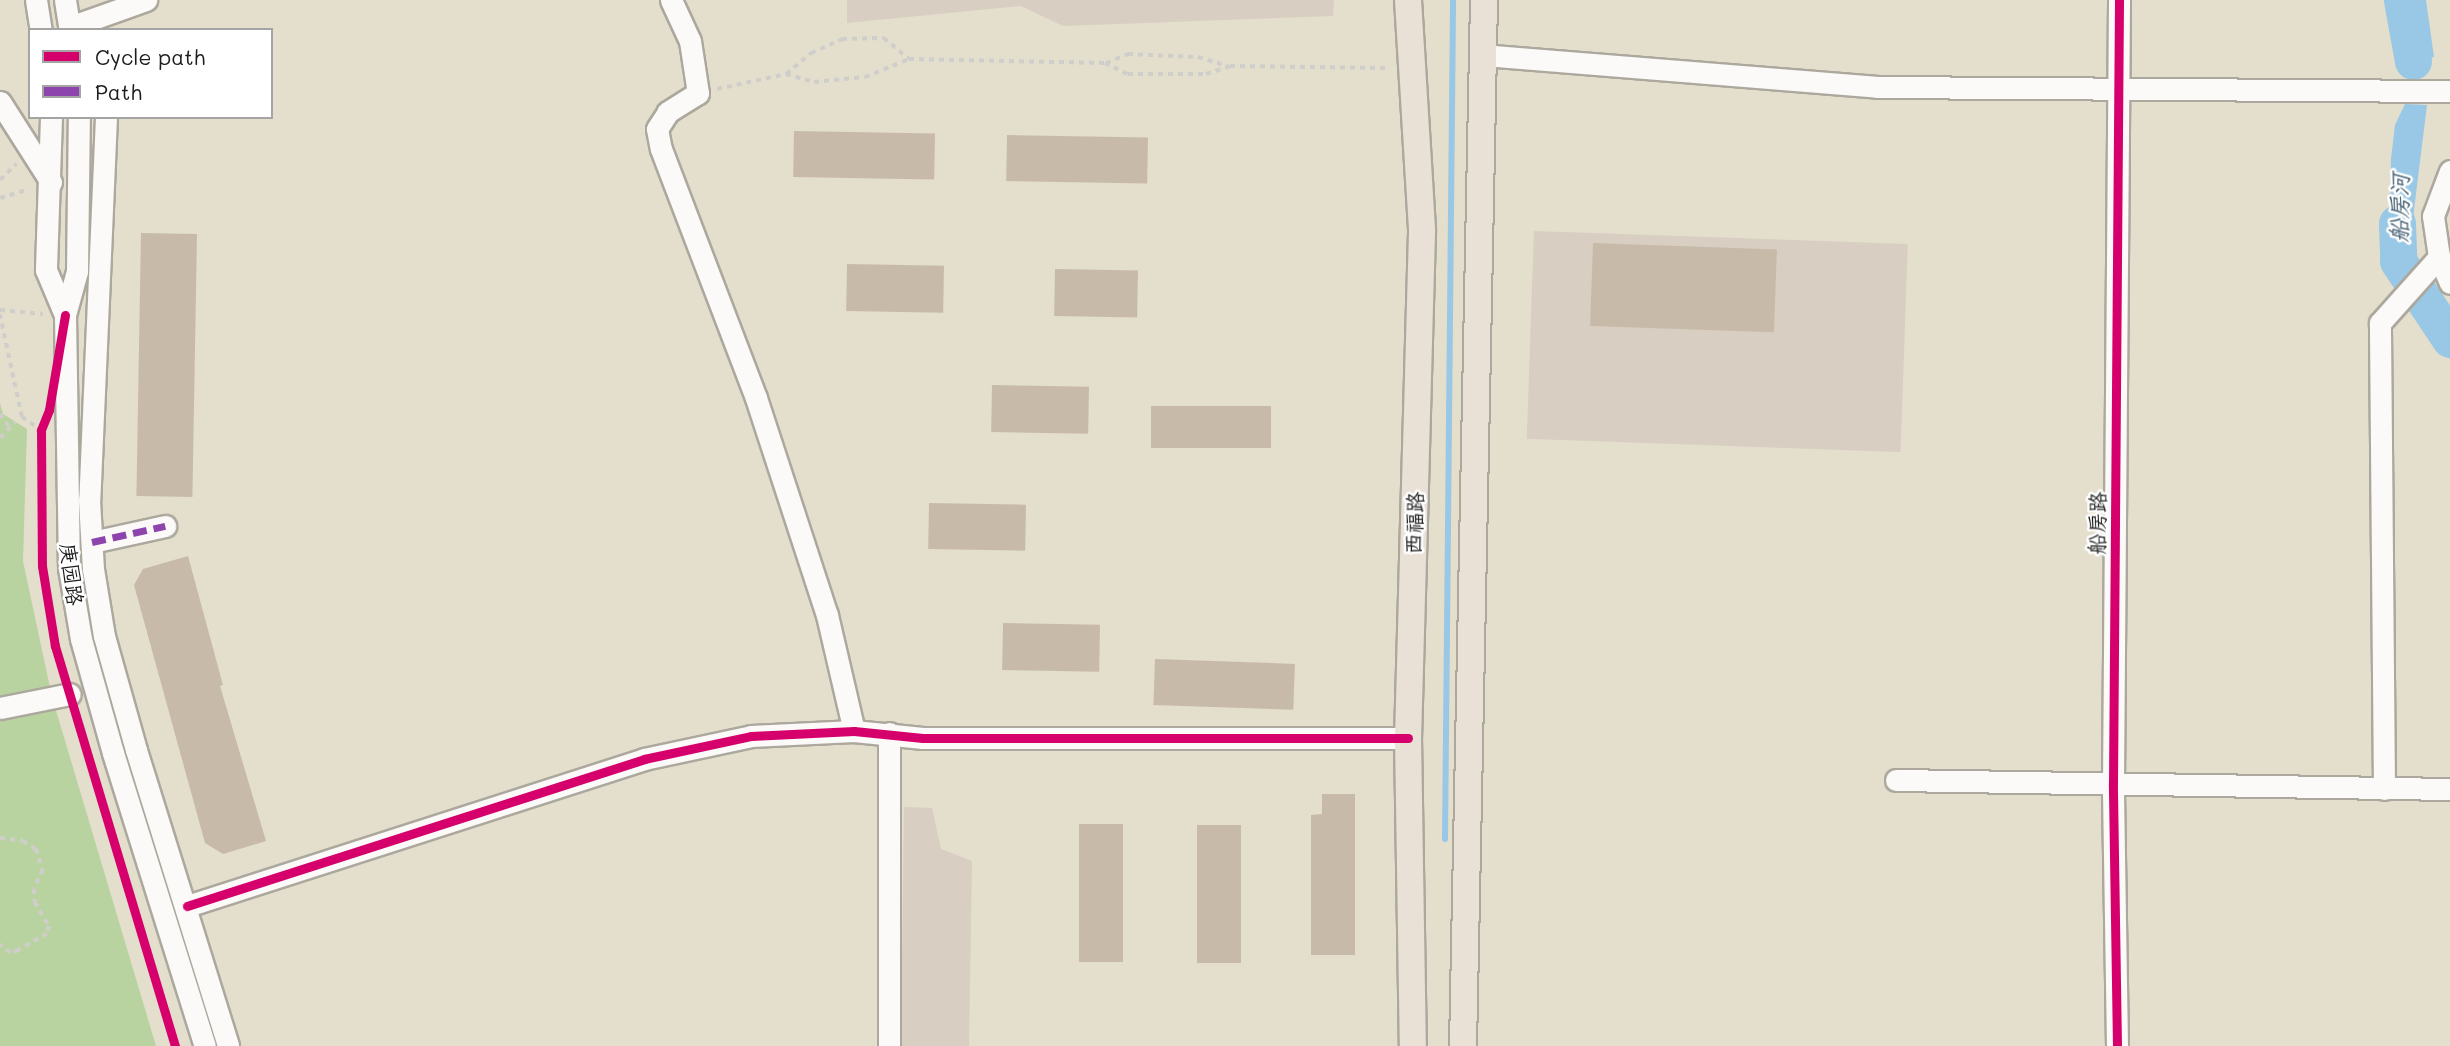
<!DOCTYPE html>
<html>
<head>
<meta charset="utf-8">
<style>
  body { margin:0 }
  #map { position:relative; width:2450px; height:1046px; overflow:hidden; background:#e4decd; font-family:Mali,"LXGW WenKai TC",sans-serif }
  div>[style] { position:absolute }
  [style*='--x'] { left:calc(var(--x)*1px); top:calc(var(--y)*1px); width:calc(var(--w)*1px); rotate:calc(var(--a)*1deg) }
  .industrial>* { inset:0; background:#d8cec2; transform-origin:0 0 }
  .green>* { inset:0; background:#b9d3a0 }
  .water>* { inset:0; background:#98c8e5 }
  .stream>* { height:6px; margin:-3px; padding:0 3px; transform-origin:3px; border-radius:3px; background:#98c8e5 }
  .river>* { height:37px; margin:-18.5px; padding:0 18.5px; transform-origin:18.5px; border-radius:18.5px; background:#98c8e5 }
  .building>* { inset:0; background:#c8baa8; transform-origin:0 0 }
  .path>* { height:3.5px; margin-top:-1.75px; transform-origin:0; background:repeating-linear-gradient(90deg,#cfceca 0 5px,transparent 0 10px) }
  .roads { filter:drop-shadow(2px 0 #aca89d) drop-shadow(-2px 0 #aca89d) drop-shadow(0 2px #aca89d) drop-shadow(0 -2px #aca89d) }
  .minor>* { height:21px; margin:-10.5px; padding:0 10.5px; transform-origin:10.5px; border-radius:10.5px; background:#fbfaf8 }
  .major>* { height:26px; margin:-13px; padding:0 13px; transform-origin:13px; border-radius:13px; background:#eae1d6 }
  .quiet>* { height:7px; margin-top:-3.5px; transform-origin:0; background:repeating-linear-gradient(90deg,#8e44ad 0 14px,transparent 0 21px) }
  .cycleway>* { height:9px; margin:-4.5px; padding:0 4.5px; transform-origin:4.5px; border-radius:4.5px; background:#d6006c }
  span { translate:-50% -50%; white-space:nowrap; text-align:center; line-height:1.15; -webkit-text-stroke:5px #fff; paint-order:stroke }
  .street-label { font-size:21px; color:#1c1c1c }
  .water-label { font-size:23px; color:#405d70; font-style:italic }
  .legend { position:absolute; left:28px; top:28px; width:245px; height:91px; box-sizing:border-box; background:#fff; border:2px solid #a4a4a4; margin:0; padding:9px 12px; list-style:none; font-size:21px; color:#1c1c1c }
  .legend li { display:flex; align-items:center; gap:14px; height:35px }
  .legend b { width:35px; border:2px solid #a4a4a4 }
</style>
</head>
<body>
<div id="map">
  <div class="industrial">
    <i style="clip-path:polygon(847px 0,1334px 0,1333px 16px,1063px 26px,1021px 6px,847px 23px)"></i>
    <i style="left:1534px;top:231px;width:374px;height:208px;rotate:2deg"></i>
    <i style="clip-path:polygon(904px 807px,932px 808px,941px 849px,972px 861px,969px 1046px,901px 1046px)"></i>
  </div>
  <div class="green">
    <i style="clip-path:polygon(0 403px,3px 414px,27px 429px,23px 561px,52px 697px,156px 1046px,0 1046px)"></i>
  </div>
  <div class="water">
    <i style="clip-path:polygon(2398px 0,2426px 0,2434px 57px,2408px 58px)"></i>
    <i style="clip-path:polygon(2405px 104px,2427px 105px,2413px 218px,2415px 257px,2397px 277px,2389px 259px,2391px 159px,2395px 125px)"></i>
    <i style="clip-path:polygon(2431px 280px,2450px 309px,2450px 349px,2417px 299px)"></i>
  </div>
  <div class="stream">
    <i style="--x:1445;--y:839;--w:839;--a:-89.45"></i>
  </div>
  <div class="river">
    <i style="--x:2402;--y:0;--w:62;--a:79.8"></i>
    <i style="--x:2397;--y:223;--w:38;--a:88"></i>
    <i style="--x:2398;--y:261;--w:94;--a:56.3"></i>
  </div>
  <div class="building">
    <i style="left:794px;top:131px;width:141px;height:46px;rotate:1deg"></i>
    <i style="left:1007px;top:135px;width:141px;height:46px;rotate:1deg"></i>
    <i style="left:141px;top:233px;width:56px;height:263px;rotate:1deg"></i>
    <i style="left:1593px;top:243px;width:184px;height:83px;rotate:2deg"></i>
    <i style="left:847px;top:264px;width:97px;height:47px;rotate:1deg"></i>
    <i style="left:1055px;top:269px;width:83px;height:47px;rotate:1deg"></i>
    <i style="left:992px;top:385px;width:97px;height:47px;rotate:1deg"></i>
    <i style="left:1151px;top:406px;width:120px;height:42px"></i>
    <i style="left:929px;top:503px;width:97px;height:46px;rotate:1deg"></i>
    <i style="clip-path:polygon(188px 556px,223px 685px,220px 686px,266px 841px,223px 854px,205px 843px,134px 585px,143px 569px)"></i>
    <i style="left:1003px;top:623px;width:97px;height:47px;rotate:1deg"></i>
    <i style="left:1155px;top:659px;width:140px;height:46px;rotate:2deg"></i>
    <i style="clip-path:polygon(1322px 794px,1355px 794px,1355px 955px,1311px 955px,1311px 815px,1322px 814px)"></i>
    <i style="left:1079px;top:824px;width:44px;height:138px"></i>
    <i style="left:1197px;top:825px;width:44px;height:138px"></i>
  </div>
  <div class="path">
    <i style="--x:1106;--y:63;--w:24;--a:-22"></i>
    <i style="--x:1128;--y:54;--w:70;--a:2.5"></i>
    <i style="--x:1198;--y:57;--w:31;--a:17"></i>
    <i style="--x:786;--y:74;--w:33;--a:-40"></i>
    <i style="--x:811;--y:53;--w:34;--a:-24"></i>
    <i style="--x:842;--y:39;--w:42;--a:-1.4"></i>
    <i style="--x:884;--y:38;--w:33;--a:40"></i>
    <i style="--x:717;--y:89;--w:71;--a:-12.3"></i>
    <i style="--x:786;--y:74;--w:29;--a:16"></i>
    <i style="--x:814;--y:82;--w:51;--a:-5.6"></i>
    <i style="--x:865;--y:77;--w:48;--a:-22.2"></i>
    <i style="--x:909;--y:59;--w:196;--a:1.2"></i>
    <i style="--x:1105;--y:63;--w:25;--a:26"></i>
    <i style="--x:1128;--y:74;--w:78;--a:0"></i>
    <i style="--x:1206;--y:74;--w:25;--a:-18"></i>
    <i style="--x:1230;--y:66;--w:158;--a:0.7"></i>
    <i style="--x:0;--y:180;--w:23;--a:-45"></i>
    <i style="--x:0;--y:198;--w:30;--a:-17"></i>
    <i style="--x:0;--y:310;--w:43;--a:5.3"></i>
    <i style="--x:0;--y:314;--w:105;--a:77.9"></i>
    <i style="--x:22;--y:417;--w:23;--a:34"></i>
    <i style="--x:0;--y:414;--w:19;--a:54"></i>
    <i style="--x:0;--y:438;--w:22;--a:-47"></i>
    <i style="--x:0;--y:838;--w:23;--a:7"></i>
    <i style="--x:23;--y:841;--w:15;--a:32"></i>
    <i style="--x:36;--y:849;--w:22;--a:72"></i>
    <i style="--x:43;--y:870;--w:21;--a:115"></i>
    <i style="--x:34;--y:889;--w:13;--a:86"></i>
    <i style="--x:35;--y:902;--w:28;--a:60"></i>
    <i style="--x:49;--y:926;--w:8;--a:104"></i>
    <i style="--x:47;--y:934;--w:34;--a:150"></i>
    <i style="--x:18;--y:951;--w:8;--a:166"></i>
    <i style="--x:10;--y:953;--w:13;--a:-141"></i>
  </div>
  <div class="roads">
    <div class="minor">
      <i style="--x:36;--y:0;--w:30;--a:81"></i>
      <i style="--x:65;--y:0;--w:30;--a:81"></i>
      <i style="--x:671;--y:0;--w:45;--a:65.1"></i>
      <i style="--x:690;--y:41;--w:53;--a:81.3"></i>
      <i style="--x:698;--y:93;--w:36;--a:148"></i>
      <i style="--x:668;--y:112;--w:20;--a:123"></i>
      <i style="--x:657;--y:129;--w:20;--a:79"></i>
      <i style="--x:661;--y:149;--w:267;--a:69.1"></i>
      <i style="--x:756;--y:398;--w:228;--a:71.9"></i>
      <i style="--x:827;--y:615;--w:119;--a:76.9"></i>
      <i style="--x:70;--y:27;--w:81;--a:-19.6"></i>
      <i style="--x:1482;--y:55;--w:396;--a:4.6"></i>
      <i style="--x:1877;--y:87;--w:573;--a:0.4"></i>
      <i style="--x:0;--y:102;--w:95;--a:57.5"></i>
      <i style="--x:51;--y:117;--w:153;--a:91.9"></i>
      <i style="--x:46;--y:270;--w:49;--a:67.1"></i>
      <i style="--x:65;--y:315;--w:253;--a:89.1"></i>
      <i style="--x:69;--y:568;--w:72;--a:80.4"></i>
      <i style="--x:81;--y:639;--w:118;--a:74.3"></i>
      <i style="--x:113;--y:753;--w:307;--a:72.6"></i>
      <i style="--x:106;--y:117;--w:383;--a:92.5"></i>
      <i style="--x:89;--y:500;--w:69;--a:86.7"></i>
      <i style="--x:93;--y:569;--w:68;--a:80.7"></i>
      <i style="--x:104;--y:636;--w:118;--a:74.3"></i>
      <i style="--x:136;--y:750;--w:310;--a:72.7"></i>
      <i style="--x:2450;--y:171;--w:48;--a:110.7"></i>
      <i style="--x:2433;--y:216;--w:41;--a:81.7"></i>
      <i style="--x:2439;--y:257;--w:28;--a:67"></i>
      <i style="--x:65;--y:315;--w:46;--a:-74.7"></i>
      <i style="--x:77;--y:271;--w:154;--a:-89.3"></i>
      <i style="--x:92;--y:542;--w:75;--a:-12.4"></i>
      <i style="--x:0;--y:708;--w:71;--a:-11.3"></i>
      <i style="--x:1896;--y:780;--w:554;--a:0.93"></i>
      <i style="--x:2384;--y:789;--w:466;--a:-90.5"></i>
      <i style="--x:2380;--y:323;--w:89;--a:-48.2"></i>
      <i style="--x:187;--y:906;--w:480;--a:-17.8"></i>
      <i style="--x:644;--y:759;--w:109;--a:-12.1"></i>
      <i style="--x:751;--y:736;--w:103;--a:-2.8"></i>
      <i style="--x:854;--y:731;--w:69;--a:5.8"></i>
      <i style="--x:923;--y:738;--w:485;--a:0"></i>
      <i style="--x:889;--y:1046;--w:313;--a:-90"></i>
      <i style="--x:2117;--y:1046;--w:263;--a:-90.9"></i>
      <i style="--x:2113;--y:783;--w:783;--a:-89.56"></i>
    </div>
    <div class="major">
      <i style="--x:1408;--y:0;--w:232;--a:86.5"></i>
      <i style="--x:1422;--y:232;--w:506;--a:91.58"></i>
      <i style="--x:1408;--y:738;--w:308;--a:89.1"></i>
      <i style="--x:1463;--y:1046;--w:1046;--a:-88.85"></i>
    </div>
  </div>
  <div class="quiet">
    <i style="--x:92;--y:542;--w:75;--a:-12.4"></i>
  </div>
  <div class="cycleway">
    <i style="--x:65;--y:315;--w:96;--a:99.6"></i>
    <i style="--x:49;--y:410;--w:22;--a:112"></i>
    <i style="--x:41;--y:430;--w:136;--a:89.6"></i>
    <i style="--x:42;--y:566;--w:81;--a:80.8"></i>
    <i style="--x:55;--y:646;--w:418;--a:73.3"></i>
    <i style="--x:187;--y:906;--w:480;--a:-17.8"></i>
    <i style="--x:644;--y:759;--w:109;--a:-12.1"></i>
    <i style="--x:751;--y:736;--w:103;--a:-2.8"></i>
    <i style="--x:854;--y:731;--w:69;--a:5.8"></i>
    <i style="--x:923;--y:738;--w:485;--a:0"></i>
    <i style="--x:2117;--y:1046;--w:263;--a:-90.9"></i>
    <i style="--x:2113;--y:783;--w:783;--a:-89.56"></i>
  </div>
  <div class="street-label">
    <span style="left:1414px;top:523px;rotate:-88deg">西福路</span>
    <span style="left:2097px;top:523px;rotate:-89deg">船房路</span>
    <span style="left:72px;top:574px;rotate:83deg">庚园路</span>
  </div>
  <div class="water-label">
    <span style="left:2399px;top:208px;rotate:-89deg">船房河</span>
  </div>
  <ul class="legend">
  <li><b style="height:9px;background:#d6006c"></b>Cycle path</li>
  <li><b style="height:9px;background:#8e44ad"></b>Path</li>
  </ul>
</div>
</body>
</html>
